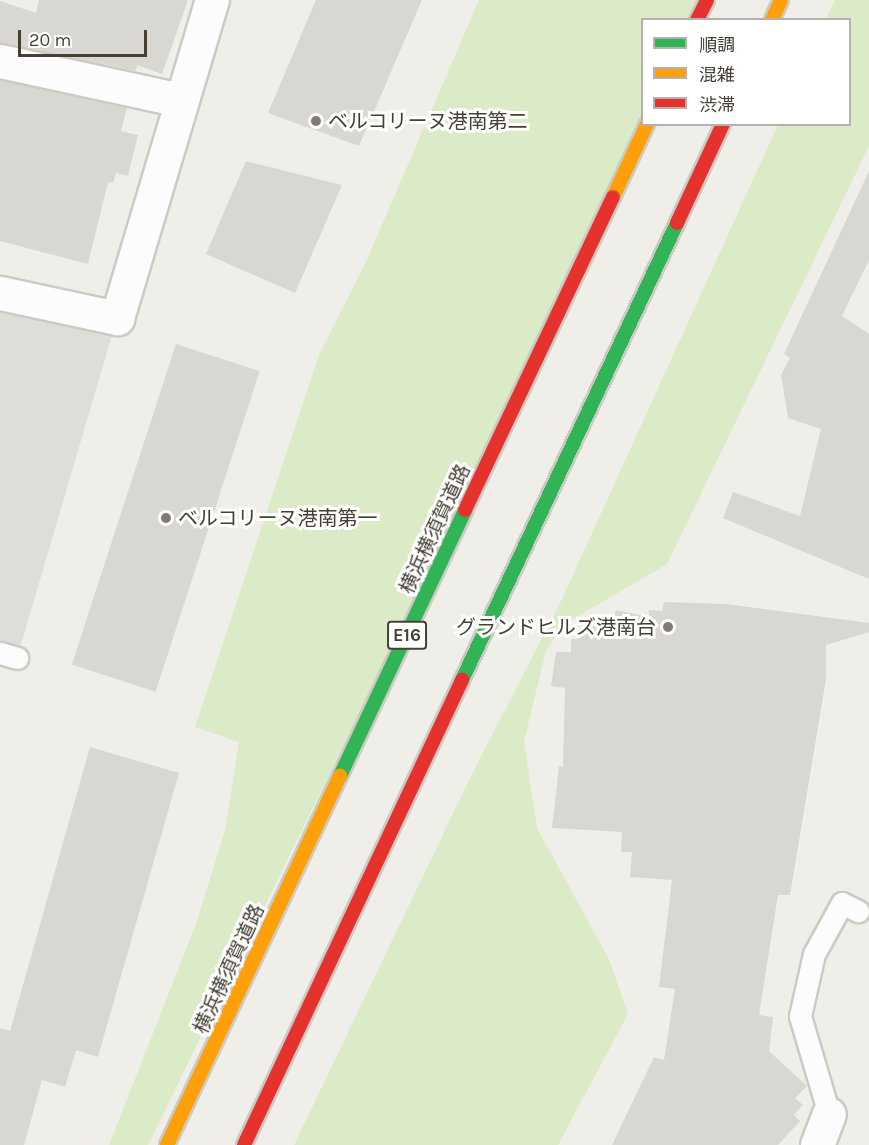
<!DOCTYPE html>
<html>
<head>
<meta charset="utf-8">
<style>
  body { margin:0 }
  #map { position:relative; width:869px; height:1145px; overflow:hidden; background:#f0eee8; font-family:Karla,"Noto Sans JP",sans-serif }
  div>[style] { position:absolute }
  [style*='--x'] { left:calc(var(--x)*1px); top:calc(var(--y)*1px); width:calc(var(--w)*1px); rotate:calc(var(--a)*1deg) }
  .green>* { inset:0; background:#dcebc7 }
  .parking>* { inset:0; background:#dfddd8 }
  .building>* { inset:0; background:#d9d7d1; transform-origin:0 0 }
  .roads { filter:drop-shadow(2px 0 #cccac4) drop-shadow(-2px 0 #cccac4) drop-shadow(0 2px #cccac4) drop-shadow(0 -2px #cccac4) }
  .lane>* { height:21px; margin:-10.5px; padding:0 10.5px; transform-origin:10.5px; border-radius:10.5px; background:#fdfcfc }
  .street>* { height:33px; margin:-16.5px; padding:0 16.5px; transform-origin:16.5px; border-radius:16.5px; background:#fdfcfc }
  .fast>* { height:14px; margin:-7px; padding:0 7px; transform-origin:7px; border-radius:7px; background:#30b455 }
  .slow>* { height:14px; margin:-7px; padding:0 7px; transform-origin:7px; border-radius:7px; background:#ff9f0a }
  .jam>* { height:14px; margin:-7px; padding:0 7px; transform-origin:7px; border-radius:7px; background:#e5322d }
  .dots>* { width:16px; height:16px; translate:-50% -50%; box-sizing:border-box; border:3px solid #fff; border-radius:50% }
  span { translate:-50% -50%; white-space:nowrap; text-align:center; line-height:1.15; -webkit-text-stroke:6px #fff; paint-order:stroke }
  .shield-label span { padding:2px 4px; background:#fff; border:2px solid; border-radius:4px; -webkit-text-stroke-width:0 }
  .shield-label { font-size:18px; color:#453f34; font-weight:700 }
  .poi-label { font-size:20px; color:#453f34 }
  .left { translate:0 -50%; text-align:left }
  .right { translate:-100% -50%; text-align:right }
  .street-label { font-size:20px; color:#453f34 }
  .legend { position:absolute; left:641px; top:18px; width:210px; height:108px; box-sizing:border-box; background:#fff; border:2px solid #b5b2ae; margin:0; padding:8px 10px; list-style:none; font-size:18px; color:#453f34 }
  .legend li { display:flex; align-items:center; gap:12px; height:30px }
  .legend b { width:30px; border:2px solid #b5b2ae }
  .scale { position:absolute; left:18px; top:30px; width:129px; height:27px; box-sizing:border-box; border:3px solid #453f34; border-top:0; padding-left:8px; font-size:18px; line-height:21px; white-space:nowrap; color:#453f34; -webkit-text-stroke:4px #fff; paint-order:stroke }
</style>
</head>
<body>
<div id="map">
  <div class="green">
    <i style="clip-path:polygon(479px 0,707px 0,697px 19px,642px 20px,642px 124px,616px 188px,148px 1145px,109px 1145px,196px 924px,225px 830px,239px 742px,195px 727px,320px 352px,365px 264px)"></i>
    <i style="clip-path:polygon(835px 0,869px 0,869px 146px,667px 564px,563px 625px,546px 651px,524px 741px,537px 828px,609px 959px,628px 1014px,558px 1145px,294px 1145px,472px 774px,561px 601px,778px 125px,850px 124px,850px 20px,826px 19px)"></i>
  </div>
  <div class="parking">
    <i style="clip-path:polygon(0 293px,117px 318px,17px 658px,0 653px)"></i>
  </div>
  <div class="building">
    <i style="clip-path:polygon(39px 0,188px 0,162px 74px,137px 65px,136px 71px,0 43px,0 1px,36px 13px)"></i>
    <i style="clip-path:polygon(316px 0,422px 0,359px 146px,268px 113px)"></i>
    <i style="clip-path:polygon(0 80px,127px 108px,121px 131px,138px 135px,128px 176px,116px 173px,113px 183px,108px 182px,88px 264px,0 241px)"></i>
    <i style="clip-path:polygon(246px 161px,342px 185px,295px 293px,206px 254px)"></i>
    <i style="clip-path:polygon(869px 171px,869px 260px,842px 316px,869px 334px,869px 579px,723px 518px,733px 492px,800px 516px,821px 429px,788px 418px,781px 375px,790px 358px,784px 354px)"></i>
    <i style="left:176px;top:344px;width:88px;height:337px;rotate:18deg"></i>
    <i style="clip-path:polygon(664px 602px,726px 604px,869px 623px,869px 632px,826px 645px,826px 679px,790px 895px,778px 895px,759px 1015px,773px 1017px,769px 1051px,807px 1086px,795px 1098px,803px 1105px,794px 1115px,800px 1121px,778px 1145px,612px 1145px,654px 1057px,664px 1060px,675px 989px,659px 987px,672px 880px,630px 877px,632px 852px,621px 852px,622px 832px,552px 828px,559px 766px,563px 767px,565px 688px,551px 686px,556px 652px,571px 652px,571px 639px,577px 639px,577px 632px,591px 632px,593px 624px,612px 625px,616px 610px,649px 617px,649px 610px,662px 611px)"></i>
    <i style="clip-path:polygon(90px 747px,179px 773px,98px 1057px,76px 1050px,65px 1087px,42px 1080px,24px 1145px,0 1145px,0 1028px,10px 1031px)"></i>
  </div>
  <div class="roads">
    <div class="lane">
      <i style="--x:0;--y:653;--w:18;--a:16"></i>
      <i style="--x:829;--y:1114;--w:102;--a:-106.5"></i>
      <i style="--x:800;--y:1016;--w:64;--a:-77.3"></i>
      <i style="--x:814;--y:954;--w:58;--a:-61.2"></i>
      <i style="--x:842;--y:903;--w:18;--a:27"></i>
    </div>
    <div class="street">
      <i style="--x:0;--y:61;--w:184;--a:12.2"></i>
      <i style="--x:0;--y:293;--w:120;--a:12.1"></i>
      <i style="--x:117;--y:318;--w:332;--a:-73.4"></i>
      <i style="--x:817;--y:1145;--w:33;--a:-69"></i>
    </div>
    <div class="fast">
      <i style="--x:462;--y:680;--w:505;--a:-64.8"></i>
      <i style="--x:340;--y:776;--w:294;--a:-64.8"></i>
    </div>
    <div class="slow">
      <i style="--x:772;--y:20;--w:22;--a:-66"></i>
      <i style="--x:613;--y:197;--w:81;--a:-65"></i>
      <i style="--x:167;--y:1145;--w:408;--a:-64.9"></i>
    </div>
    <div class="jam">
      <i style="--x:697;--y:20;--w:22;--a:-63"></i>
      <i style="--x:677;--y:223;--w:109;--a:-65.1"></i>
      <i style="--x:465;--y:510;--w:346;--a:-64.7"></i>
      <i style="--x:244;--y:1145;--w:514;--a:-64.88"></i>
    </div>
  </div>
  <div class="dots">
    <i style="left:316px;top:121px;background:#817c73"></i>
    <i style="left:166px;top:518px;background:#817c73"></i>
    <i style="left:668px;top:627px;background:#817c73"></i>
  </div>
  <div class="shield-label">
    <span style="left:407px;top:635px">E16</span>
  </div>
  <div class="poi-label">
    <span class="left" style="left:328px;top:121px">ベルコリーヌ港南第二</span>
    <span class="left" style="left:178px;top:518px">ベルコリーヌ港南第一</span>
    <span class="right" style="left:656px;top:627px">グランドヒルズ港南台</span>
  </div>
  <div class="street-label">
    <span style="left:435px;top:529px;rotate:-65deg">横浜横須賀道路</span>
    <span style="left:229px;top:969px;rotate:-65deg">横浜横須賀道路</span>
  </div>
  <ul class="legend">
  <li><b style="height:8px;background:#30b455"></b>順調</li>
  <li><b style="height:8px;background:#ff9f0a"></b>混雑</li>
  <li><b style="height:8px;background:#e5322d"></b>渋滞</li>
  </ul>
  <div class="scale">20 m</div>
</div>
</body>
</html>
